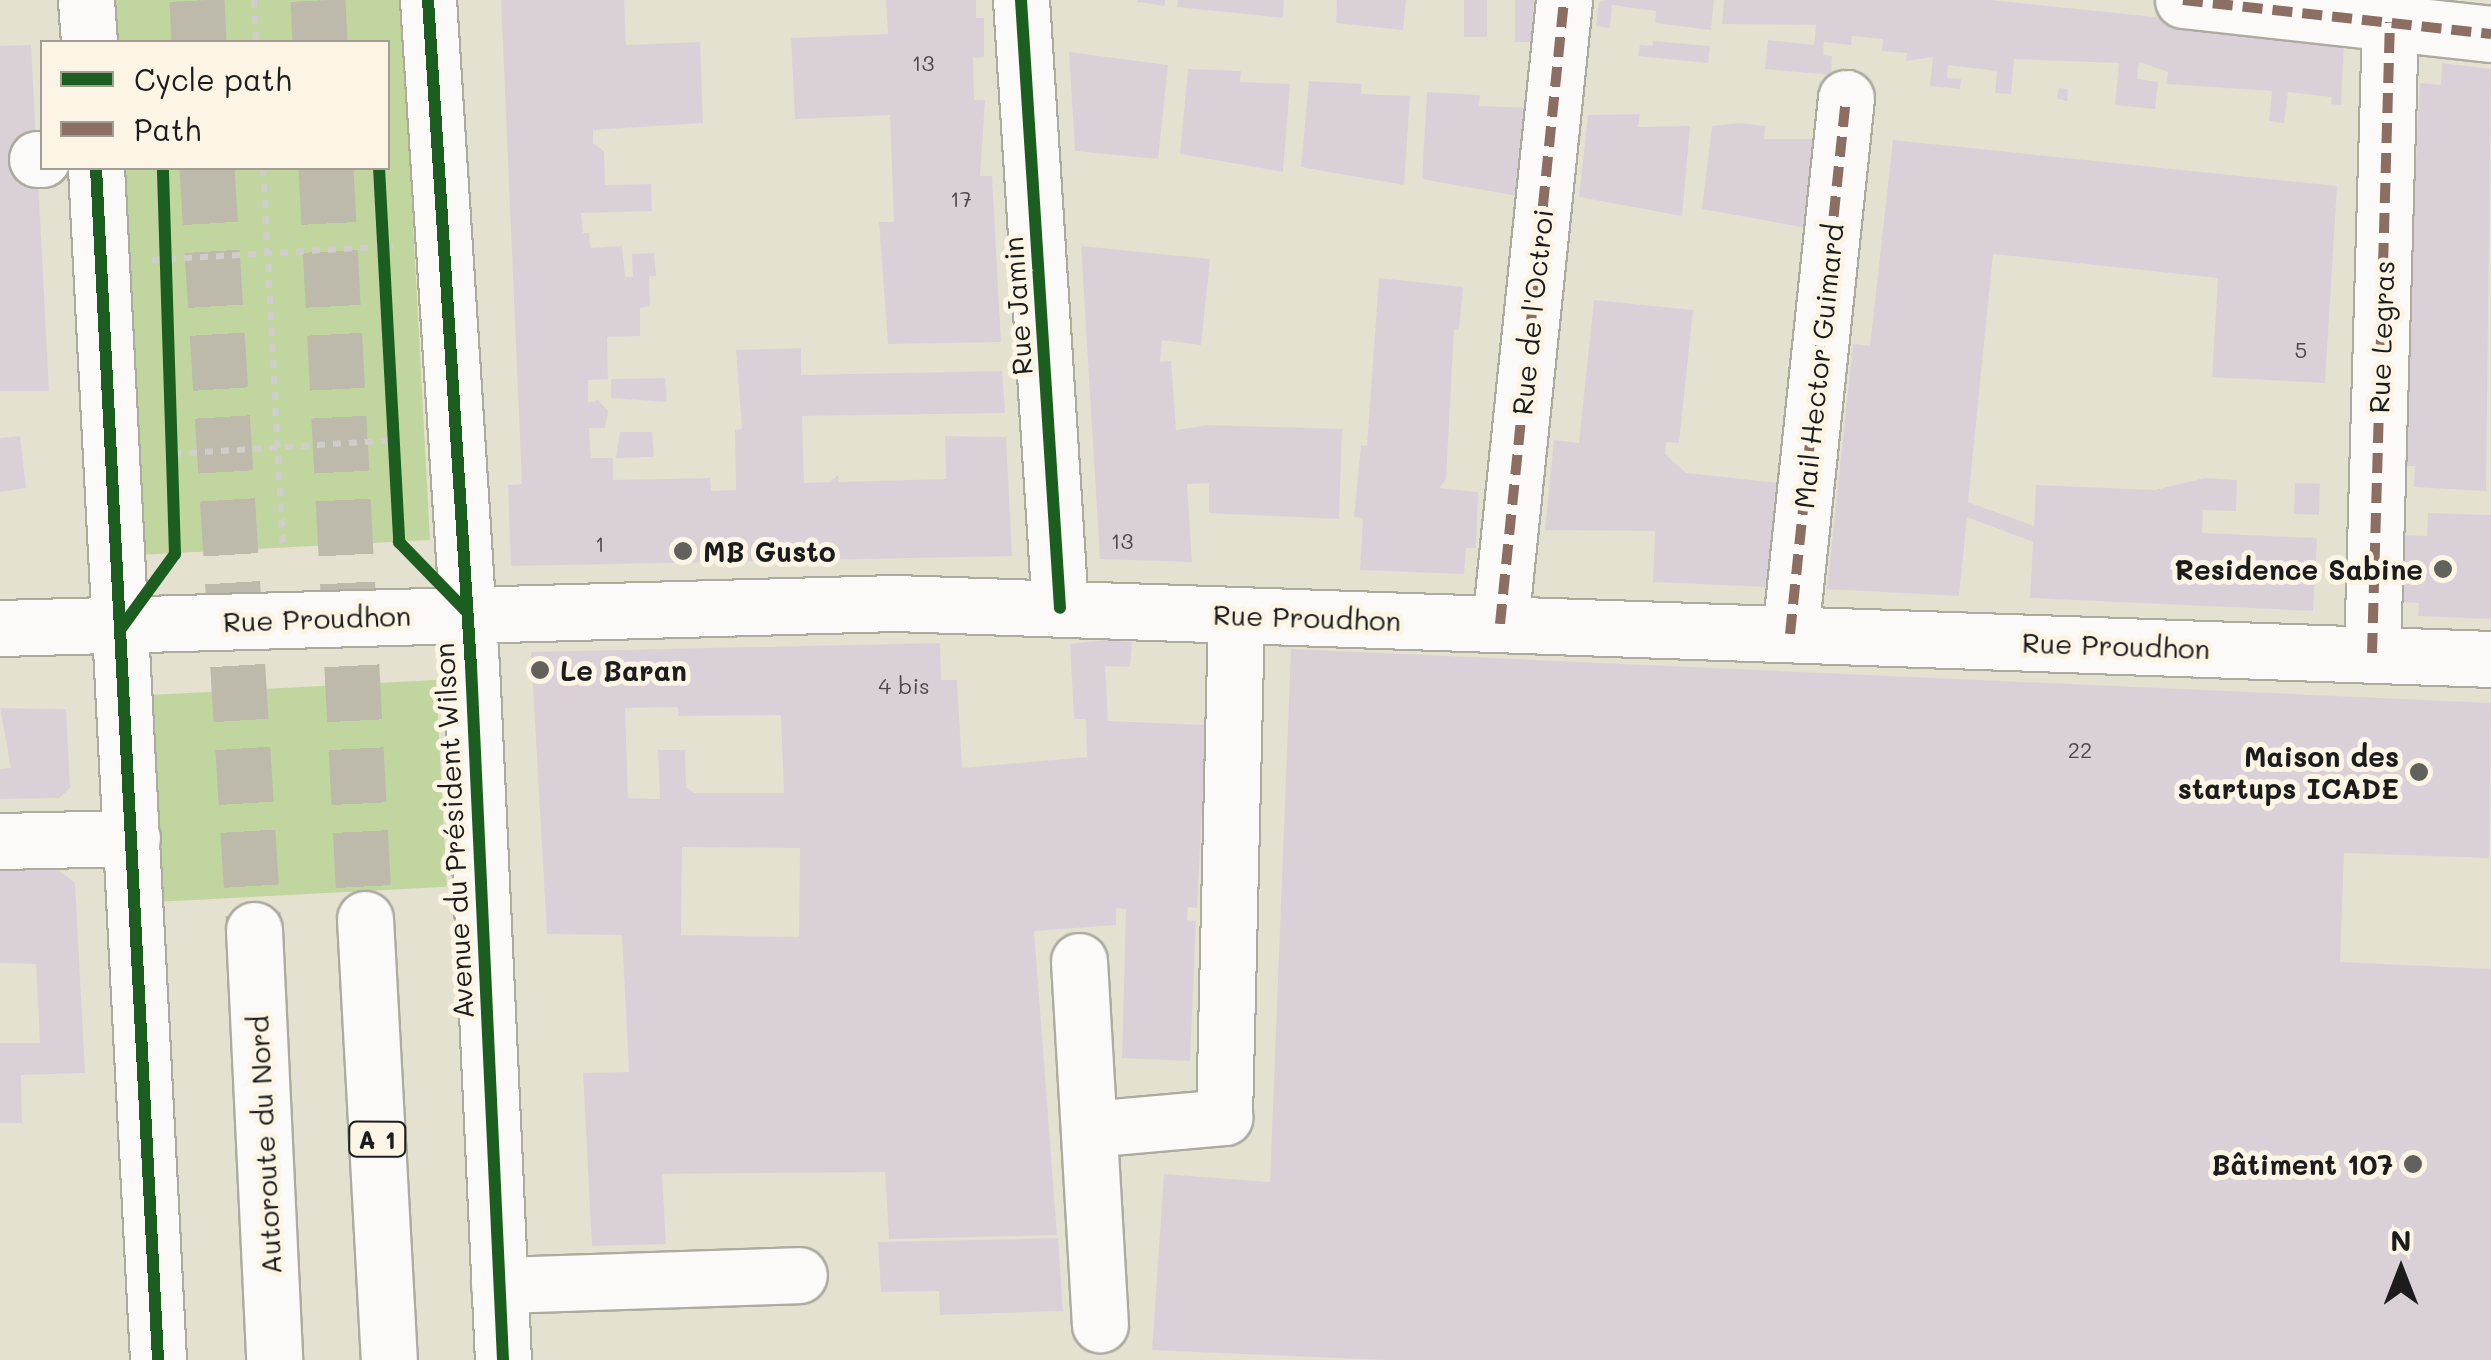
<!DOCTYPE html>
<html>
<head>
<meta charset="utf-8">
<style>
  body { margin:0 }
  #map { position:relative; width:2491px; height:1360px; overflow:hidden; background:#e5e1d0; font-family:Mali,sans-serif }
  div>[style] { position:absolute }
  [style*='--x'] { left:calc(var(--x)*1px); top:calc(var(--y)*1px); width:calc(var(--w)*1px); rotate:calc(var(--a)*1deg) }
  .green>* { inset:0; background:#c1d59e; transform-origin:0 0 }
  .building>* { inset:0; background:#dad1d8; transform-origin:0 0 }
  .highway-tunnel>* { height:55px; margin-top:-27.5px; transform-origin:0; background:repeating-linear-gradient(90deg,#bdbaac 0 55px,transparent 0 83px) }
  .path>* { height:6px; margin-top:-3px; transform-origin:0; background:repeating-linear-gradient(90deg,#d0ceca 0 8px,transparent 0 16px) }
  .roads { filter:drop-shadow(2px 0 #adaaa0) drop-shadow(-2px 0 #adaaa0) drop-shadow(0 2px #adaaa0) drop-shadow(0 -2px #adaaa0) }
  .minor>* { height:55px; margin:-27.5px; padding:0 27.5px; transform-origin:27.5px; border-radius:27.5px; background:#fbfaf8 }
  .major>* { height:55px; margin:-27.5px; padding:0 27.5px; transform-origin:27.5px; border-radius:27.5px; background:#fbfaf8 }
  .highway>* { height:55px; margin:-27.5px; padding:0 27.5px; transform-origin:27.5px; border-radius:27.5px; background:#fbfaf8 }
  .quiet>* { height:10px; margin-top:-5px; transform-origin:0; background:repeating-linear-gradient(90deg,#8d6e63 0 20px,transparent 0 30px) }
  .cycleway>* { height:12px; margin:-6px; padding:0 6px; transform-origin:6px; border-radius:6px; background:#1b5e20 }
  .dots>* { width:28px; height:28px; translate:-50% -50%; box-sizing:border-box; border:5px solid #fcf5e5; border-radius:50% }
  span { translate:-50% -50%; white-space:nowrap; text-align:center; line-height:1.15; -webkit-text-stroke:10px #fcf5e5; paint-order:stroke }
  .number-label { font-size:22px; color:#4c494b }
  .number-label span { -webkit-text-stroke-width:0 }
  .shield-label span { padding:2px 8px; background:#fcf5e5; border:2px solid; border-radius:8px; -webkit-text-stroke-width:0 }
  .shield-label { font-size:25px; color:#1c1c1c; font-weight:700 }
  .street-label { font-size:28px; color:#1c1c1c }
  .poi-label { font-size:28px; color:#1c1c1c; font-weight:700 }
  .left { translate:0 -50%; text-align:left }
  .right { translate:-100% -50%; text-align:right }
  .legend { position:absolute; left:40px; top:40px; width:350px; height:130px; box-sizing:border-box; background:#fcf5e5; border:2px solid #a29e95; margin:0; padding:12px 18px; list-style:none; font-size:30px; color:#1c1c1c }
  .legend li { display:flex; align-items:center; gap:20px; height:50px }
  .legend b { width:50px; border:2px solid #a29e95 }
  .north { position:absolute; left:2351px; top:1220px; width:100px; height:100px; -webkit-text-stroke:8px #fcf5e5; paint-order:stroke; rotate:0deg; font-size:28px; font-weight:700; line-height:40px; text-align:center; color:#1c1c1c }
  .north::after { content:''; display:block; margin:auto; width:35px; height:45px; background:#1c1c1c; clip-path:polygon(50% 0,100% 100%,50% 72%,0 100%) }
</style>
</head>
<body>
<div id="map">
  <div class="green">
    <i style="clip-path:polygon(108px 0,401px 0,430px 540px,137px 555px,117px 168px,388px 168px,388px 42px,110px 42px)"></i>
    <i style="left:436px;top:680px;width:207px;height:292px;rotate:87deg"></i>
  </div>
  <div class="building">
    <i style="clip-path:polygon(501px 0,624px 0,626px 45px,700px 42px,703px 123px,593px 130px,593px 143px,604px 151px,605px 185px,651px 184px,652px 211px,581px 213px,583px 233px,589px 233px,590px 248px,622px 246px,625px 277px,633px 277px,632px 254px,654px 253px,656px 276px,649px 276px,650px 306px,640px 308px,640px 336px,607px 337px,608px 379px,588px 380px,588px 403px,598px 400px,608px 411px,605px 428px,589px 428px,591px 458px,613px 458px,613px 480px,710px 478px,711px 491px,736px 490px,735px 430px,742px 429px,736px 350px,801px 348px,801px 375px,1002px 371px,1005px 413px,802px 416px,804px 483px,830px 482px,838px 475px,839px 482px,946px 479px,945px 436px,1006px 437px,1012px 556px,511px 566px,508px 485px,522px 484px)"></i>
    <i style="clip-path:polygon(886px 0,976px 0,976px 18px,984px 18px,984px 57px,973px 58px,974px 100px,985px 100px,980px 176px,992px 176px,1001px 342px,888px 344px,879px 222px,894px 222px,890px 115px,795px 119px,791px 38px,888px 34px)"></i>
    <i style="clip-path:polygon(1138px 0,1165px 0,1165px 6px,1138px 2px)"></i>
    <i style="clip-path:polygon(1178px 0,1284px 0,1283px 18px,1177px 7px)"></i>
    <i style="clip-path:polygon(1337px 0,1406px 0,1403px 30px,1336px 23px)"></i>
    <i style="left:1464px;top:0;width:23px;height:37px"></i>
    <i style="left:1515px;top:0;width:28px;height:42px"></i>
    <i style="clip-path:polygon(1607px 0,1714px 0,1711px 30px,1655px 23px,1656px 11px,1612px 5px,1610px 28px,1596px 26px,1599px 2px)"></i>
    <i style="clip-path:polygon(1724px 0,1991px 0,2279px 30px,2344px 44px,2341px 105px,2331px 104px,2332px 97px,2288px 92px,2284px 123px,2269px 121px,2272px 91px,2166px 84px,2168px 72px,2139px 62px,2137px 79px,2158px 82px,2155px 109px,2115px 105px,2119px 63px,2014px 59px,2011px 94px,1995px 93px,1997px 71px,1948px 65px,1947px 78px,1961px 79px,1960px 89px,1930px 86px,1933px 57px,1906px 61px,1907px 53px,1882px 51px,1883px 39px,1852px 36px,1851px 45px,1824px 42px,1823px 55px,1832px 56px,1831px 75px,1765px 69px,1768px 40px,1814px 45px,1816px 25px,1722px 24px)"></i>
    <i style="clip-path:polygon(1653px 41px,1710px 46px,1708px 63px,1638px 56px,1640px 45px,1653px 46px)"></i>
    <i style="clip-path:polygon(31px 45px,49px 391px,0 391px,0 46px)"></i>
    <i style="clip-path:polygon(1069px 52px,1168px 65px,1158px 159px,1075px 151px)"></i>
    <i style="clip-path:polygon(2442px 63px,2491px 69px,2486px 491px,2414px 487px,2415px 466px,2400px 466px,2420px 83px,2441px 85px)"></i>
    <i style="clip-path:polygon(1188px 69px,1241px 71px,1240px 82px,1290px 84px,1283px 172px,1180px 154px)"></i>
    <i style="clip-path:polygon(1309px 81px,1362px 84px,1361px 94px,1410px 96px,1404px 185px,1301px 167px)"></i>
    <i style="clip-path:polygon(2059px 88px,2068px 89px,2067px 101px,2057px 99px)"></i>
    <i style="clip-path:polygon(1427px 92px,1480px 95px,1479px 106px,1531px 108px,1523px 197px,1422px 179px)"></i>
    <i style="clip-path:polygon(1640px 114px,1638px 127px,1690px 126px,1682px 216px,1579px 197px,1588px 115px)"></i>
    <i style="clip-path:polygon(1739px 123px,1765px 126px,1764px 139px,1816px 139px,1807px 228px,1702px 209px,1712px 126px)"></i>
    <i style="clip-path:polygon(1893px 140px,2337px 186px,2325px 383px,2212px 377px,2218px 278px,1993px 254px,1968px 502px,2034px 526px,2036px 485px,2155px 490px,2205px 478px,2237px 480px,2236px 511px,2203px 510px,2202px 533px,2317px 538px,2313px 611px,2030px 598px,2033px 542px,1967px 517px,1959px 596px,1827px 589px,1853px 344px,1870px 346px)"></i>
    <i style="clip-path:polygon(1081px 246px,1210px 259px,1201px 345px,1162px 340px,1160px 362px,1171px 361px,1176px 430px,1208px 425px,1342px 429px,1339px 519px,1209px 513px,1209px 483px,1187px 484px,1192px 562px,1100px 559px)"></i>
    <i style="clip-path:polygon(1379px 278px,1463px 287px,1459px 330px,1454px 329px,1446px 479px,1439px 488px,1478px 492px,1476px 548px,1466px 548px,1464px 574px,1360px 570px,1363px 518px,1354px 517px,1361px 445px,1367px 446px)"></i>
    <i style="clip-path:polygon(1594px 300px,1693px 310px,1679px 443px,1666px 442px,1665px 454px,1686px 473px,1780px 483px,1769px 587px,1653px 582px,1655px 531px,1545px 530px,1554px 440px,1579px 443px)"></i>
    <i style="clip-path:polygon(665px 378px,667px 402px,611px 398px,611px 379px)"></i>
    <i style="clip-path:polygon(620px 432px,652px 432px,654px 457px,616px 458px)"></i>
    <i style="clip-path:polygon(20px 436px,26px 488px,0 492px,0 438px)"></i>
    <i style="left:2295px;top:483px;width:25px;height:31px;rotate:2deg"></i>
    <i style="clip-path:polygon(2428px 513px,2491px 515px,2491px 619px,2418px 616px,2419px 603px,2393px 602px,2397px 535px,2427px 536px)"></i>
    <i style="clip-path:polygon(evenodd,1105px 640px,1132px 642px,1130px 667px,1105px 666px,1108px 721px,1206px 725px,1197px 908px,1188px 907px,1187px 920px,1196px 921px,1190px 1061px,1122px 1058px,1126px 909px,1116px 908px,1116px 925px,1034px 931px,1057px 1235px,889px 1239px,885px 1172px,662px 1174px,666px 1244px,592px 1246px,583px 1073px,629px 1072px,622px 935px,547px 934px,531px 652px,940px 643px,941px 680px,957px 680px,962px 768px,1087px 757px,1086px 719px,1074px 719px,1070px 644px,1105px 640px,678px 707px,678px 716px,781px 715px,784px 793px,694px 793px,686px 787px,685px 750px,658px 750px,660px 799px,628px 798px,625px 708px,678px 707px,1105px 640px,682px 847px,800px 848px,799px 937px,681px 935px,682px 847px)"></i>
    <i style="clip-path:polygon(1291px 649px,2491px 703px,2489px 858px,2344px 853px,2340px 962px,2491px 969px,2491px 1360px,1384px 1360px,1152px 1350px,1164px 1174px,1270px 1182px)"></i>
    <i style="clip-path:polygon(0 708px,66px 709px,70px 788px,59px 798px,0 799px,0 769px,11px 768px)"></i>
    <i style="clip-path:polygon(56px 868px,75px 883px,85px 1073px,21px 1075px,22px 1123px,0 1123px,0 1043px,40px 1043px,36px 964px,0 963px,0 869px)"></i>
    <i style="clip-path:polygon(1058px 1238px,1063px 1311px,940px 1315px,939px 1291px,881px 1292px,878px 1242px)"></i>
  </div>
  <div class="highway-tunnel">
    <i style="--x:197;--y:0;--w:42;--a:87.3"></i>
    <i style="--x:318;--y:0;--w:42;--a:87.3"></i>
    <i style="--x:207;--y:168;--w:763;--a:86.47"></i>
    <i style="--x:326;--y:168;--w:752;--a:87.03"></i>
  </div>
  <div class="path">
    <i style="--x:254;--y:0;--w:42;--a:87.3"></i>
    <i style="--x:263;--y:168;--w:381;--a:87"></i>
    <i style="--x:152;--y:260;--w:242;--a:-3.3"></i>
    <i style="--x:173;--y:454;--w:220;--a:-3.6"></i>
  </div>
  <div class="roads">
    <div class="minor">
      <i style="--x:1021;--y:0;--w:609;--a:86.33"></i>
      <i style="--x:2183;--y:0;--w:310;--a:6.3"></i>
      <i style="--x:37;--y:159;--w:5;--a:0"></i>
      <i style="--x:1500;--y:624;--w:627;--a:-84.14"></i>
      <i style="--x:0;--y:628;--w:896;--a:-1.6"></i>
      <i style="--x:896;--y:603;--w:1596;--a:2.01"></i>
      <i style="--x:1790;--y:634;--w:539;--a:-84.04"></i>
      <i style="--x:2372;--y:653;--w:631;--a:-88.37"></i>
      <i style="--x:0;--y:841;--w:132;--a:-1.3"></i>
      <i style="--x:1079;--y:961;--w:364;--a:86.7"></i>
      <i style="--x:1090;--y:1129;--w:135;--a:-5.1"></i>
      <i style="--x:1224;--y:1117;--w:502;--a:-88.63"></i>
      <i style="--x:499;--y:1285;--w:300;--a:-1.9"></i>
    </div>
    <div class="major">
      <i style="--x:86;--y:0;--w:42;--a:85.9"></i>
      <i style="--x:428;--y:0;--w:667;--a:86.31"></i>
      <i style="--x:471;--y:666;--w:695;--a:87.36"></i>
      <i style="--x:96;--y:168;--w:1194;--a:87.02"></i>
    </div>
    <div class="highway">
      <i style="--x:365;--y:919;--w:442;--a:86.9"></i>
      <i style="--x:254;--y:930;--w:430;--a:87.3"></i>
    </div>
  </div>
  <div class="quiet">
    <i style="--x:2183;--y:0;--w:310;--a:6.3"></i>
    <i style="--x:1500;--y:624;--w:627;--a:-84.14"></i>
    <i style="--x:1790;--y:634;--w:539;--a:-84.04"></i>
    <i style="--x:2372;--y:653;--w:631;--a:-88.37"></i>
  </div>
  <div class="cycleway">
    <i style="--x:428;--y:0;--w:667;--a:86.31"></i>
    <i style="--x:471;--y:666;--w:695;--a:87.36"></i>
    <i style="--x:1021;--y:0;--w:609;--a:86.33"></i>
    <i style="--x:96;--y:168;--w:1194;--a:87.02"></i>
    <i style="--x:379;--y:168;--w:375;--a:86.9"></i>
    <i style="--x:399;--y:542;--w:98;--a:45.8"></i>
    <i style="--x:122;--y:627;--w:90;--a:-54"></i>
    <i style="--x:175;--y:554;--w:386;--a:-91.8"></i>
  </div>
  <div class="dots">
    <i style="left:683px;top:551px;background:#62615b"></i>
    <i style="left:2443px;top:569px;background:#62615b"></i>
    <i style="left:540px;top:670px;background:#62615b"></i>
    <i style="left:2419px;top:772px;background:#62615b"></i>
    <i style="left:2413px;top:1164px;background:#62615b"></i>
  </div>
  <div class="number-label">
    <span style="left:923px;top:63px">13</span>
    <span style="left:961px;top:199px">17</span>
    <span style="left:2301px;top:350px">5</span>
    <span style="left:1122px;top:541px">13</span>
    <span style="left:600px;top:544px">1</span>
    <span style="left:904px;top:686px">4 bis</span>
    <span style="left:2080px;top:750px">22</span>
  </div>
  <div class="shield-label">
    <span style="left:377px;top:1139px">A 1</span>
  </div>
  <div class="street-label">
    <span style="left:1017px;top:306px;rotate:-94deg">Rue Jamin</span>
    <span style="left:1532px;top:312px;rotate:-84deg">Rue de l'Octroi</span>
    <span style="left:2381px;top:337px;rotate:-88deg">Rue Legras</span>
    <span style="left:1818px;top:366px;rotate:-84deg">Mail Hector Guimard</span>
    <span style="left:1307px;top:617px;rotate:2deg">Rue Proudhon</span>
    <span style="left:317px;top:618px;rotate:-2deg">Rue Proudhon</span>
    <span style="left:2116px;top:645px;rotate:2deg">Rue Proudhon</span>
    <span style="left:453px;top:831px;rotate:-93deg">Avenue du Président Wilson</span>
    <span style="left:264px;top:1145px;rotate:-93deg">Autoroute du Nord</span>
  </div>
  <div class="poi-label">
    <span class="left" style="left:703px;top:551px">MB Gusto</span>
    <span class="right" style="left:2423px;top:569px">Residence Sabine</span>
    <span class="left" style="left:560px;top:670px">Le Baran</span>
    <span class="right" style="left:2399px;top:772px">Maison des<br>startups ICADE</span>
    <span class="right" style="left:2393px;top:1164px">Bâtiment 107</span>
  </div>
  <ul class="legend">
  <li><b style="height:12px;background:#1b5e20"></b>Cycle path</li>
  <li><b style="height:12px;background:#8d6e63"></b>Path</li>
  </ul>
  <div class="north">N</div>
</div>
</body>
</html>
